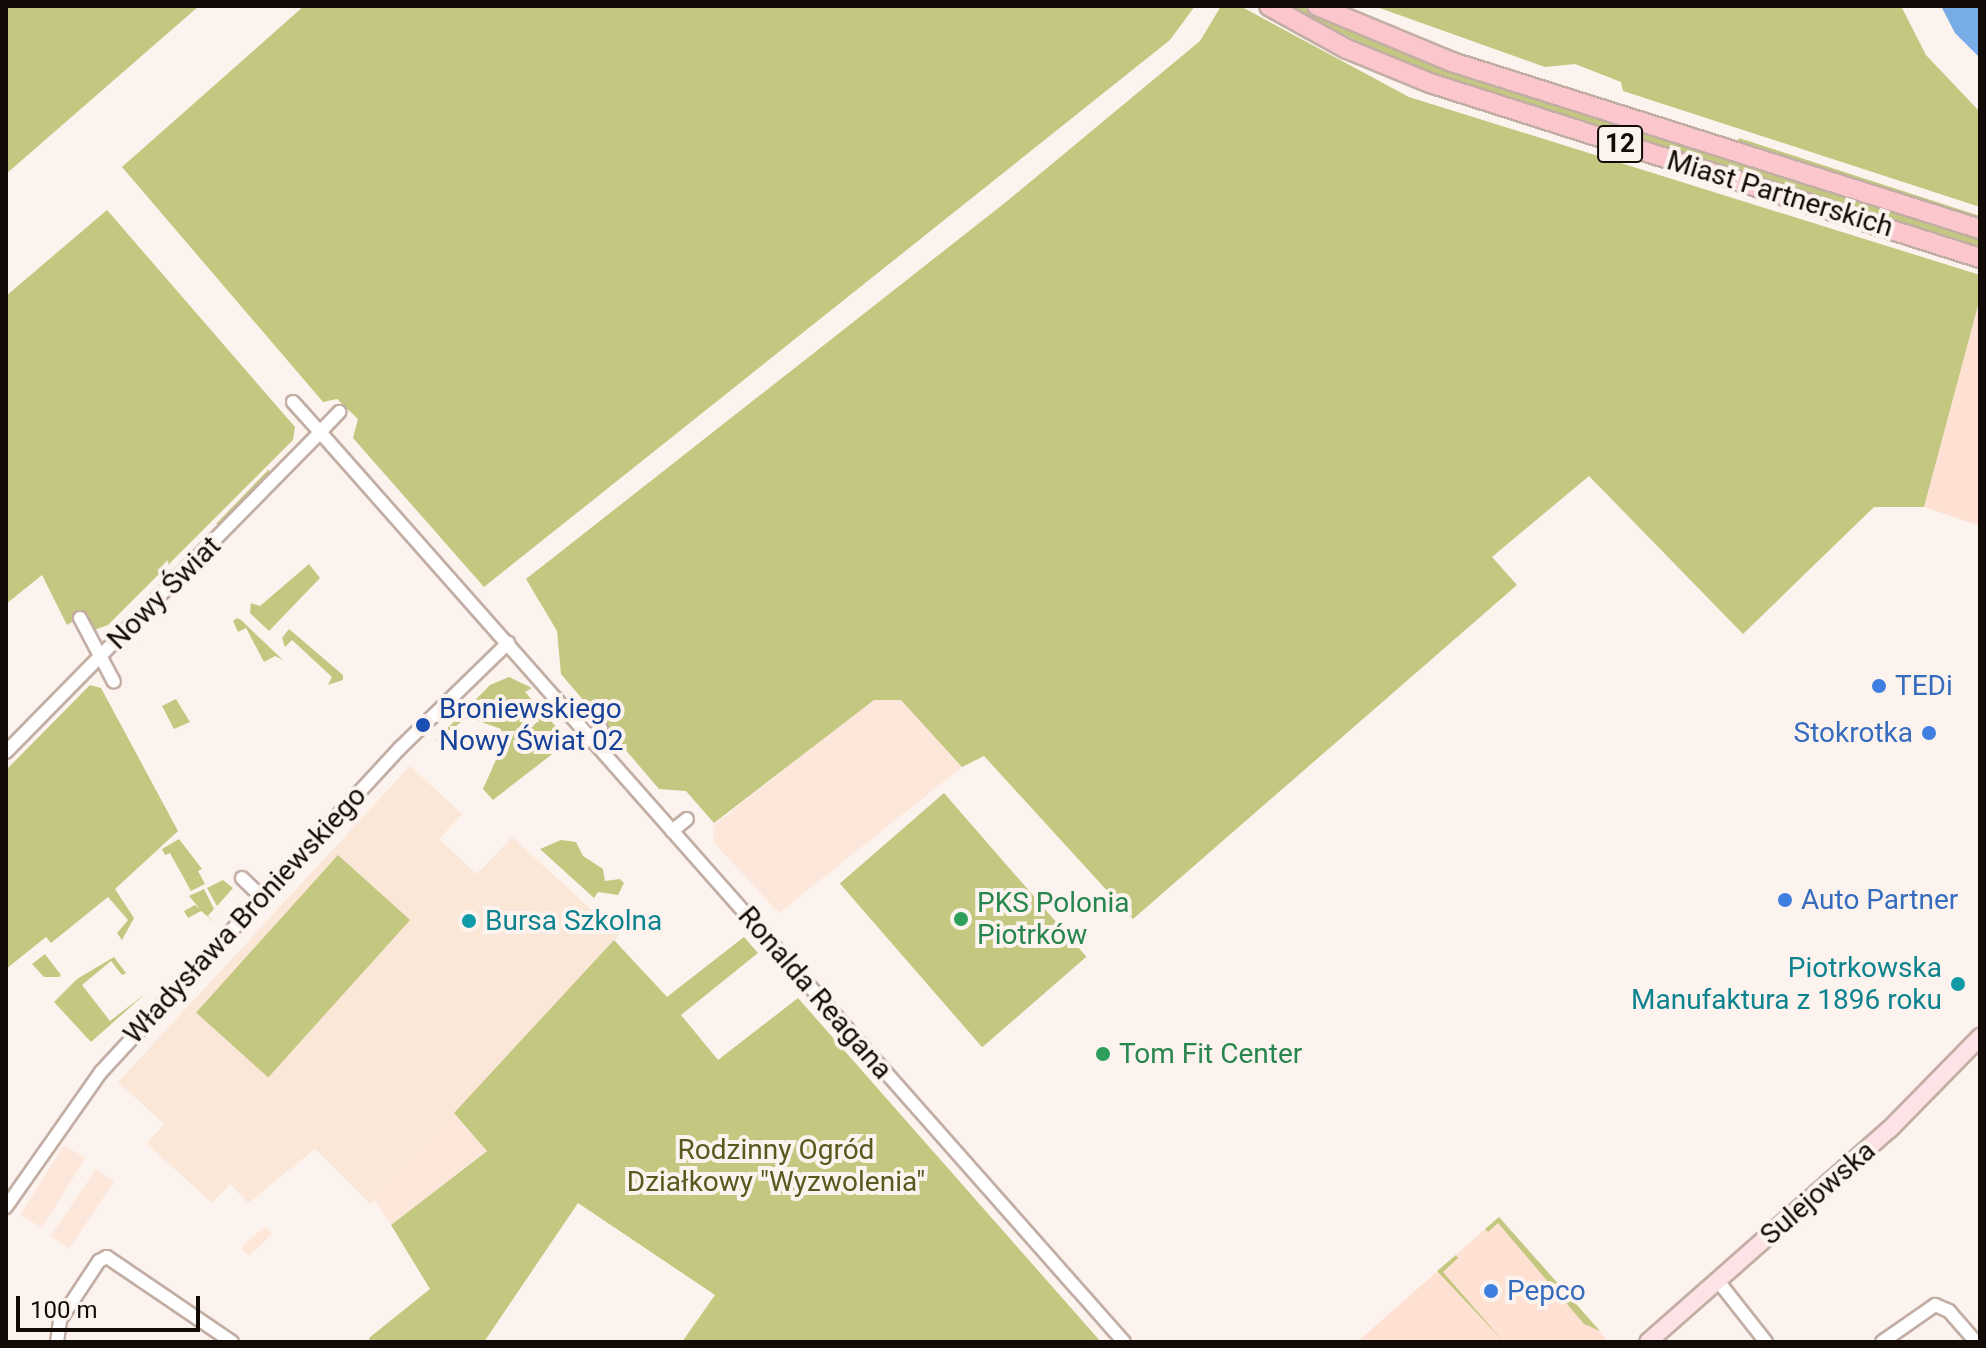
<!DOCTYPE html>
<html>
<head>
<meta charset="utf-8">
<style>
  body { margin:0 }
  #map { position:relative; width:1986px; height:1348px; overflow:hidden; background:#fcf3ee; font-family:Roboto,sans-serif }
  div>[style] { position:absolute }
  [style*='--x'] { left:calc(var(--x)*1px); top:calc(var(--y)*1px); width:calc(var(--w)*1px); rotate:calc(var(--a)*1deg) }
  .built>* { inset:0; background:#ffe1d3 }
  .industrial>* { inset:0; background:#fde6da; transform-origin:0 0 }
  .education>* { inset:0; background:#fae7d7 }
  .green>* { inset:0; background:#c4c780; transform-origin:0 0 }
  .water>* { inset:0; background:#77ace6 }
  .roads { filter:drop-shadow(2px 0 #c3aea4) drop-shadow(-2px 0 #c3aea4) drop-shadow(0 2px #c3aea4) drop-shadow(0 -2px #c3aea4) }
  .street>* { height:12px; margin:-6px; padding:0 6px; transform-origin:6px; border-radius:6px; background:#fff }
  .secondary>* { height:16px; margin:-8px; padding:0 8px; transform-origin:8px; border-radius:8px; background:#fde3e6 }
  .primary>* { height:18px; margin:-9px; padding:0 9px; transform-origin:9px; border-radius:9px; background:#fbc7cd }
  .dots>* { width:22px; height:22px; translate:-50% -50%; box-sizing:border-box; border:4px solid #fcf3ee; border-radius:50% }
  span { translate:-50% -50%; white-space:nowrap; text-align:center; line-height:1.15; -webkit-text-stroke:8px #fcf3ee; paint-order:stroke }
  .shield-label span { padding:2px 6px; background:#fcf3ee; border:2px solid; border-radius:6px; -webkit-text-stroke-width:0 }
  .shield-label { font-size:26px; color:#110a07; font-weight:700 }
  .street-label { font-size:28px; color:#110a07 }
  .shop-label { font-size:28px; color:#366cbe }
  .left { translate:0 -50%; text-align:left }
  .right { translate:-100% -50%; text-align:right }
  .transit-label { font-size:28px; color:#164399 }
  .leisure-label { font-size:28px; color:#27864d }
  .culture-label { font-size:28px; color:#0d838f }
  .park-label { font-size:28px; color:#58591f }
  .frame { position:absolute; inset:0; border:8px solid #110a07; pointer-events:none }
  .scale { position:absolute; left:16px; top:1296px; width:184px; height:36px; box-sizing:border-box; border:4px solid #110a07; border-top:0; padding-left:10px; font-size:24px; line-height:28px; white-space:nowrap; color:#110a07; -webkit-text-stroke:6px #fcf3ee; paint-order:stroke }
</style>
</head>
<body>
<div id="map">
  <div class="built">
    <i style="clip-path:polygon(1980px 298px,1980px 526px,1924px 507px)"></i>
    <i style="clip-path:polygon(1499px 1217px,1609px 1342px,1357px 1342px)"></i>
  </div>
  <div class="industrial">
    <i style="clip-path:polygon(874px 699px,902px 700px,962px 767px,779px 913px,713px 842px,715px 824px)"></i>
    <i style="clip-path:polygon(454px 1113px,487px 1150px,391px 1225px,374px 1199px)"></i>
    <i style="left:64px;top:1145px;width:25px;height:82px;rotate:32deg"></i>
    <i style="left:96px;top:1169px;width:22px;height:81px;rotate:34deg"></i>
    <i style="clip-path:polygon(265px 1227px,272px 1234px,249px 1256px,242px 1249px,245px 1243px)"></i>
  </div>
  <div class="education">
    <i style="clip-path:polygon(410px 766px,462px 814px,439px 839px,477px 874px,512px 837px,619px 935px,370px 1204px,315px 1149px,248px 1203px,230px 1184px,212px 1203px,147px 1144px,164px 1124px,118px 1082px)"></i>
  </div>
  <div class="green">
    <i style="clip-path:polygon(6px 6px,199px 6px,6px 174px)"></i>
    <i style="clip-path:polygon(304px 6px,1195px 6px,1170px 40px,484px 587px,353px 438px,358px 419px,337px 399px,323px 402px,122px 167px)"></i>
    <i style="clip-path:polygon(1221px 6px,1240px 6px,1409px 97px,1980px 275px,1980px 298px,1924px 507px,1874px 507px,1743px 634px,1589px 476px,1492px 557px,1517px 585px,1133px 919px,984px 756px,962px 767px,901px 700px,874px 700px,714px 823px,686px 791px,659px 789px,561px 674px,557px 631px,526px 579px,1006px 202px,1200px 41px)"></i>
    <i style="clip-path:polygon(1286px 6px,1300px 6px,1423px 59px,1980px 236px,1980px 249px,1417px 70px)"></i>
    <i style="clip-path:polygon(1374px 6px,1901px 6px,1926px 55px,1980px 112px,1980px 207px,1623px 91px,1621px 82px,1575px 64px,1545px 67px)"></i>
    <i style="clip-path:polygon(1739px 138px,1980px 216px,1980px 220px,1737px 143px)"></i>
    <i style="clip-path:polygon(107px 210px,295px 427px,293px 440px,108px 625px,94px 630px,87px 613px,67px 625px,42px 575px,6px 604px,6px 296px)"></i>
    <i style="clip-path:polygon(269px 469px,269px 478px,225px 524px,216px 524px)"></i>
    <i style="clip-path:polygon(309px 564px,320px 578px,269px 631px,250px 613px,251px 603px,260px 606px)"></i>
    <i style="clip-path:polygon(237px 618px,241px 620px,283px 660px,275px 656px,264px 662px,246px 628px,238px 632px,233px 621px)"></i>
    <i style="clip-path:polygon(289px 629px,343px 675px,343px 680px,328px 685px,332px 677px,292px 640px,285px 647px,282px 638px)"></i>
    <i style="clip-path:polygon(509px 677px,532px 688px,525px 692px,569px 741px,493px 800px,483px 789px,503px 744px,501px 729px,468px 717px,434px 742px,490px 685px)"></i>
    <i style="clip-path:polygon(90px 685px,101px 688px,178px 831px,115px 889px,134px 918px,122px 940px,117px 933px,128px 920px,108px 897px,51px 943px,46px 937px,6px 969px,6px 770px)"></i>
    <i style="clip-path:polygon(176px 699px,190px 722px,174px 729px,162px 706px)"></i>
    <i style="left:944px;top:793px;width:217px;height:138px;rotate:49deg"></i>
    <i style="clip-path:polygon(179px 839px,202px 869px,198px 871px,205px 884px,191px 891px,170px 853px,165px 855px,162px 849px)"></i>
    <i style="clip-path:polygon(561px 840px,576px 842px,583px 856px,603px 869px,605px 881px,620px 879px,624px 883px,618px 895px,598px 892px,594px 898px,540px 849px)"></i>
    <i style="left:338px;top:855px;width:97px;height:212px;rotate:42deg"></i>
    <i style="clip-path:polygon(223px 880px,233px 888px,217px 906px,207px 888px)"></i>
    <i style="clip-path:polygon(204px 889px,214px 909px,208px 916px,217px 924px,201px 911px,188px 918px,184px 911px,195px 905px,200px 909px,189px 896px)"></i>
    <i style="clip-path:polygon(744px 937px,758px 953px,681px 1015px,718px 1060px,798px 998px,1101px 1342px,682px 1342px,715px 1295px,578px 1203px,484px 1342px,370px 1342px,369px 1338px,430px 1289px,391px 1225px,487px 1151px,454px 1113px,614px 940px,667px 997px)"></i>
    <i style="clip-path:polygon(45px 954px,61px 975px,59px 977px,44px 977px,32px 964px)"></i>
    <i style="clip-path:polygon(114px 957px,126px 973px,122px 975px,111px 961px,82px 985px,110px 1021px,145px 994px,91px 1042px,54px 1002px,77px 979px)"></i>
    <i style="clip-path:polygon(1499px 1217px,1600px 1331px,1584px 1324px,1498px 1223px,1488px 1232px,1485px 1229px)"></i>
    <i style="clip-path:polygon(1456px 1255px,1458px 1258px,1443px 1272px,1504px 1342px,1437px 1271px)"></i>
  </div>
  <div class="water">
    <i style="clip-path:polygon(1941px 6px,1980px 6px,1980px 58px,1955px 33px)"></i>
  </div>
  <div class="roads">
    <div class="street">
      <i style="--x:293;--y:402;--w:40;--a:48"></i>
      <i style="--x:320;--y:432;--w:28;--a:-46"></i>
      <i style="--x:80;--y:618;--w:72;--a:62"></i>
      <i style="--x:581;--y:745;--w:26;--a:-40"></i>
      <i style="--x:6;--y:752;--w:448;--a:-45.5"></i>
      <i style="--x:320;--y:432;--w:1214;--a:48.54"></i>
      <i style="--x:672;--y:831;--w:19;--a:-39"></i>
      <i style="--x:242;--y:878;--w:28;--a:44"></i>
      <i style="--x:6;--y:1207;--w:165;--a:-54.9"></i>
      <i style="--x:101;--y:1072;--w:441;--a:-47.3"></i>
      <i style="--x:400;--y:748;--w:151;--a:-44.2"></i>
      <i style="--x:1718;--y:1281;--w:78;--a:51.8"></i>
      <i style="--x:57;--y:1342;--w:22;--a:-82"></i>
      <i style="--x:60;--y:1320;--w:71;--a:-56.5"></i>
      <i style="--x:99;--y:1261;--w:9;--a:-27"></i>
      <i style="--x:107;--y:1257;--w:151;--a:34.2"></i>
      <i style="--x:1882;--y:1342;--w:65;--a:-34.9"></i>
      <i style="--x:1935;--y:1305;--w:15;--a:23"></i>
      <i style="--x:1949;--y:1311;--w:41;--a:48.9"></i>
    </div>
    <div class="secondary">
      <i style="--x:1648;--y:1342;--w:322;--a:-41.4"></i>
      <i style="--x:1890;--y:1129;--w:129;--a:-45.6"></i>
    </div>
    <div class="primary">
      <i style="--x:1269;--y:6;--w:89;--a:28.9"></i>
      <i style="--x:1347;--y:49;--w:90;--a:22.3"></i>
      <i style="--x:1430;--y:83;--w:577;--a:17.65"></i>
      <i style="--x:1317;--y:6;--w:146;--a:22.5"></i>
      <i style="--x:1452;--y:62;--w:554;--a:17.55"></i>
    </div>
  </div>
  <div class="dots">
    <i style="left:1879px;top:686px;background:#3f7fe0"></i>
    <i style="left:423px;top:725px;background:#1a4fb4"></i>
    <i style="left:1929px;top:733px;background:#3f7fe0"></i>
    <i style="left:1785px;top:900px;background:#3f7fe0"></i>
    <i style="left:961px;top:919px;background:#2e9e5b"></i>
    <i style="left:469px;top:921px;background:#0f9aa8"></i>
    <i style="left:1958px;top:984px;background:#0f9aa8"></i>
    <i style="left:1103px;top:1054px;background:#2e9e5b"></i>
    <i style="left:1491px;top:1291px;background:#3f7fe0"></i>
  </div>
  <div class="shield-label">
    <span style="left:1620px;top:144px">12</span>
  </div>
  <div class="street-label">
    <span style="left:1780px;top:194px;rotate:17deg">Miast Partnerskich</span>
    <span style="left:164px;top:593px;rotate:-45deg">Nowy Świat</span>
    <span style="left:245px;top:915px;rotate:-47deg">Władysława Broniewskiego</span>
    <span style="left:815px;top:993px;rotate:49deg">Ronalda Reagana</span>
    <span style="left:1818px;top:1193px;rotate:-41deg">Sulejowska</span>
  </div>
  <div class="shop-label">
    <span class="left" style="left:1895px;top:686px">TEDi</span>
    <span class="right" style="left:1913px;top:733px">Stokrotka</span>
    <span class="left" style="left:1801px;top:900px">Auto Partner</span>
    <span class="left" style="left:1507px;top:1291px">Pepco</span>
  </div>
  <div class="transit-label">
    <span class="left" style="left:439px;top:725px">Broniewskiego<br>Nowy Świat 02</span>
  </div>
  <div class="leisure-label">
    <span class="left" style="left:977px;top:919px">PKS Polonia<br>Piotrków</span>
    <span class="left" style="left:1119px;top:1054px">Tom Fit Center</span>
  </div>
  <div class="culture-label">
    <span class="left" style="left:485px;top:921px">Bursa Szkolna</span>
    <span class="right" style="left:1942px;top:984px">Piotrkowska<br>Manufaktura z 1896 roku</span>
  </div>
  <div class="park-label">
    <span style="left:776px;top:1166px">Rodzinny Ogród<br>Działkowy "Wyzwolenia"</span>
  </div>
  <div class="frame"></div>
  <div class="scale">100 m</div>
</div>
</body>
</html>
